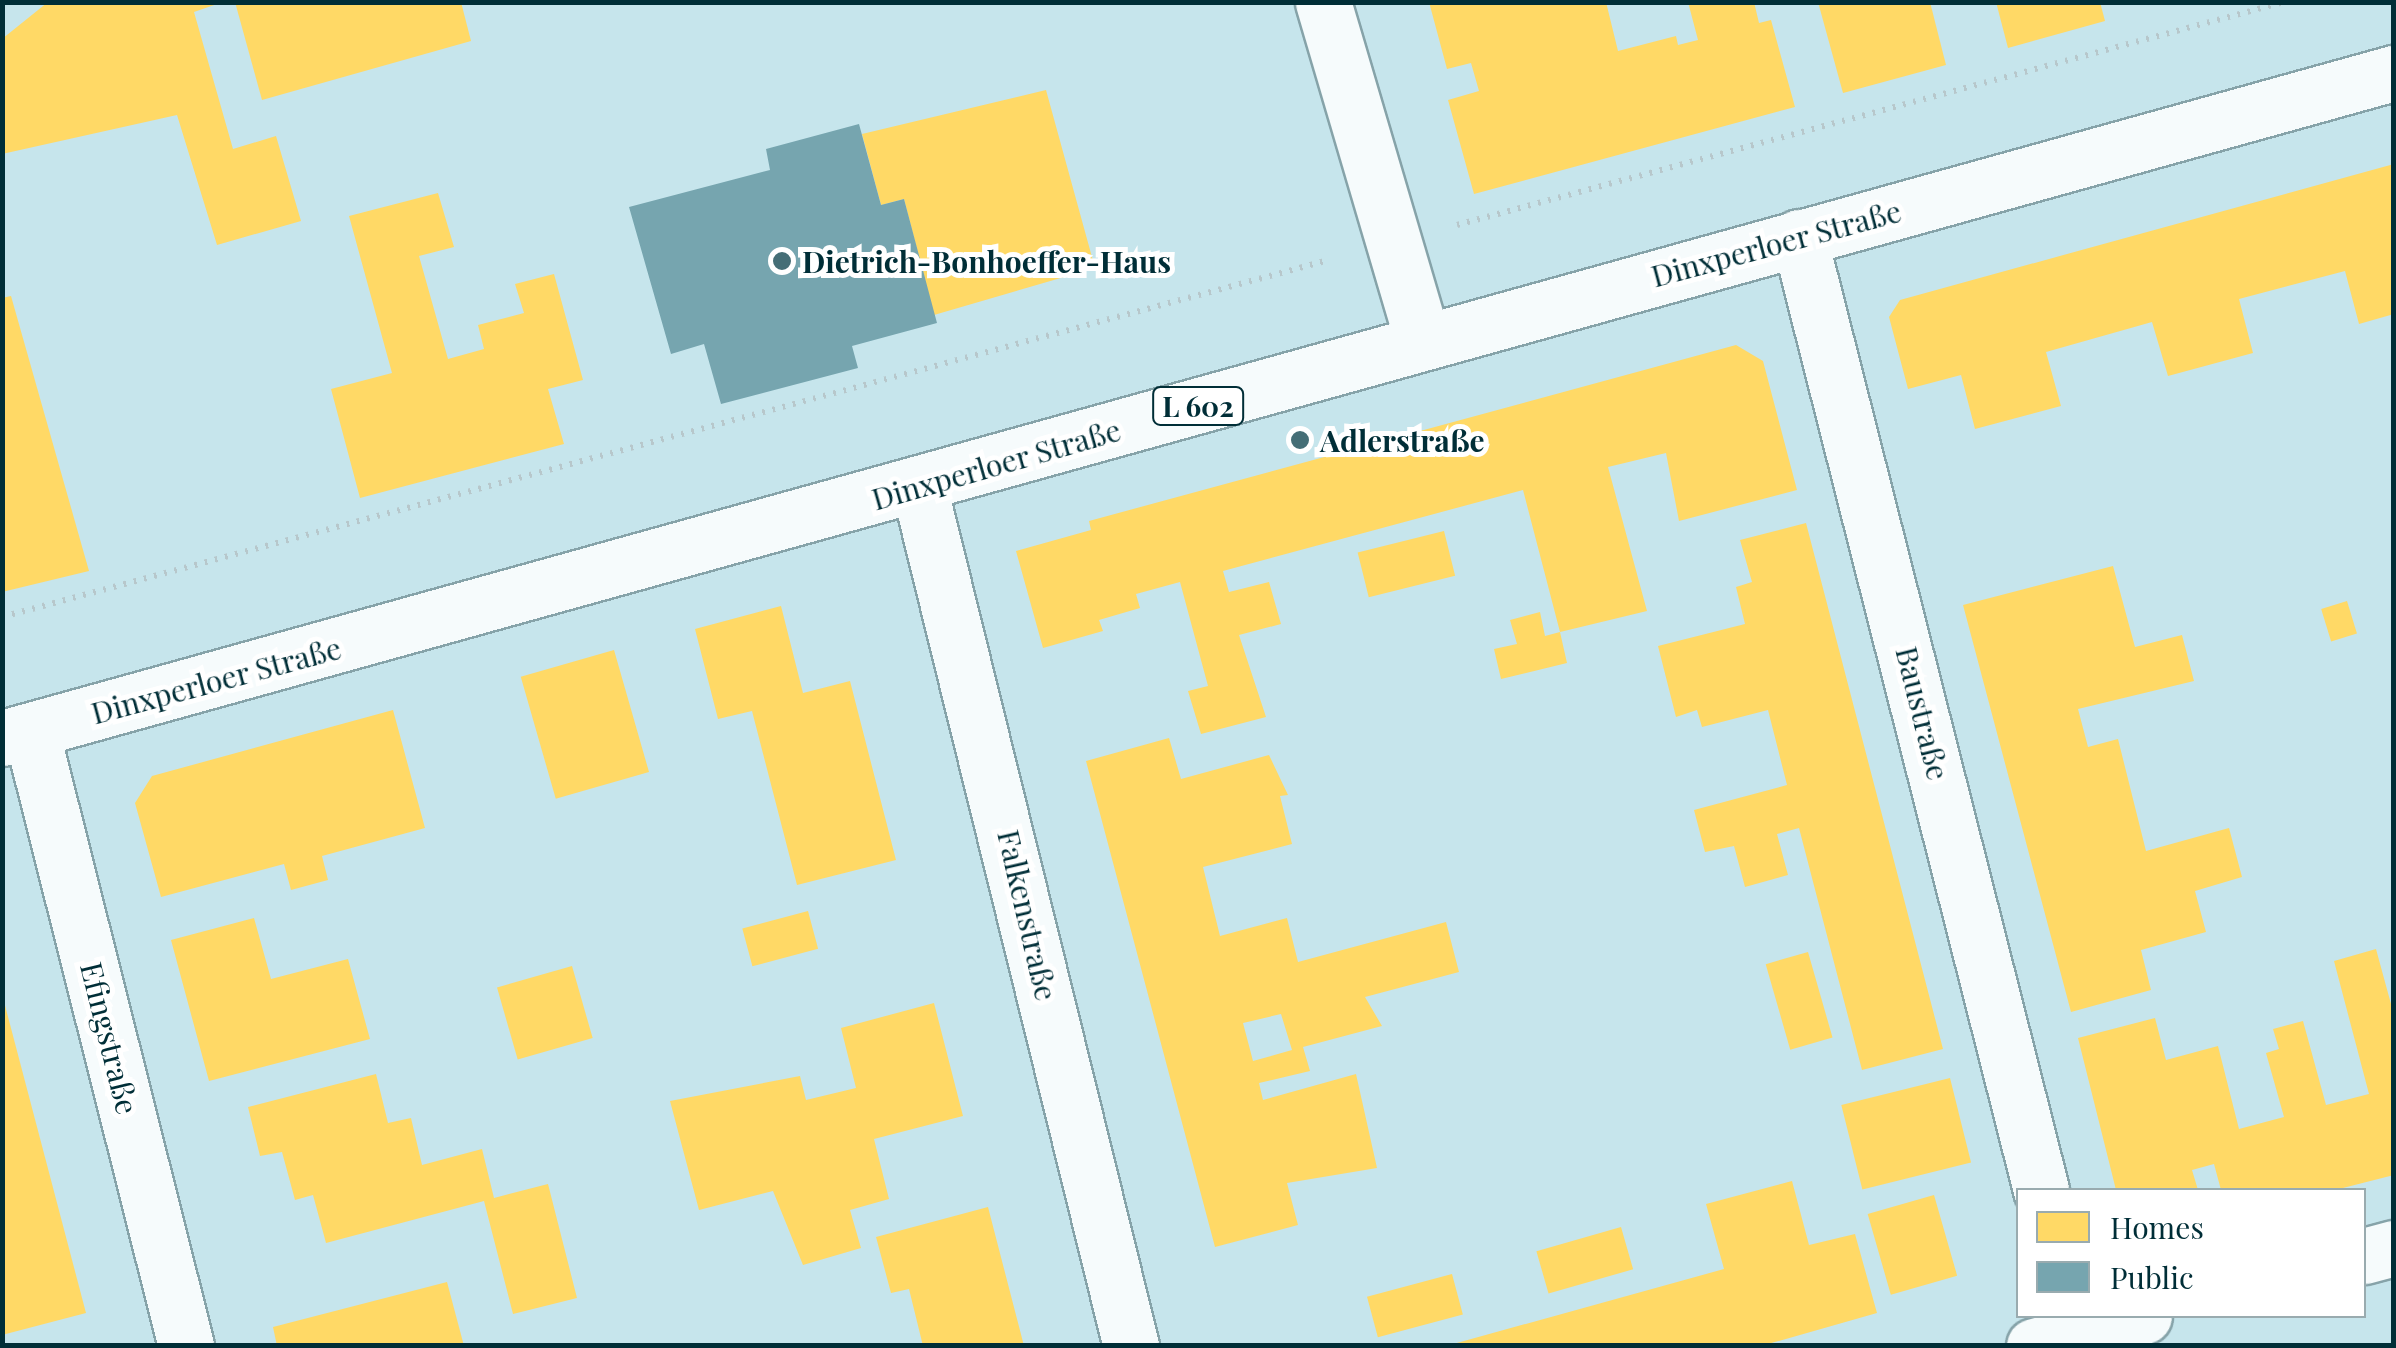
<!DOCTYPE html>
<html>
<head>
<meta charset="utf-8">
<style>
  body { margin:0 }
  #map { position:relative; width:2396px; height:1348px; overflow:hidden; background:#c6e5ec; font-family:"Playfair Display",serif }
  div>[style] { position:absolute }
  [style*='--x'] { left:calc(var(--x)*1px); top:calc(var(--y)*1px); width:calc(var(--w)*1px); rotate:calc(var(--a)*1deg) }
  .homes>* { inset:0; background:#ffd966; transform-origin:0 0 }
  .public>* { inset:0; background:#76a5af }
  .path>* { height:6px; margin-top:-3px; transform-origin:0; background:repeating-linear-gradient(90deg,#b7c7cb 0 2.5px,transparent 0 10.5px) }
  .roads { filter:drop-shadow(2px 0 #86a3a9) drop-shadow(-2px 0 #86a3a9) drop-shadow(0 2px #86a3a9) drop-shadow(0 -2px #86a3a9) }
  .street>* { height:55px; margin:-27.5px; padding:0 27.5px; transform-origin:27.5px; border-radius:27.5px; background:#f6fbfc }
  .primary>* { height:55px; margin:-27.5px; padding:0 27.5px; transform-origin:27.5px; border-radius:27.5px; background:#f6fbfc }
  .dots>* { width:28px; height:28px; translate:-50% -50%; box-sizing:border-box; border:5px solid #fff; border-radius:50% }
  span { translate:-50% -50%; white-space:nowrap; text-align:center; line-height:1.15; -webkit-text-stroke:10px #fff; paint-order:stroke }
  .shield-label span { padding:2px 8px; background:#fff; border:2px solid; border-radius:8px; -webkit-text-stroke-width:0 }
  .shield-label { font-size:28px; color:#002e37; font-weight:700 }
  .street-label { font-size:30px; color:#002e37 }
  .poi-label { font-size:30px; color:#002e37; font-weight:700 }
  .left { translate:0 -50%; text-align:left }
  .frame { position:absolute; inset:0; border:5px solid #002e37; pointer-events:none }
  .legend { position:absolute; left:2016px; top:1188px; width:350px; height:130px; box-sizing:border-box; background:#fff; border:2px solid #99abaf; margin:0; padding:12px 18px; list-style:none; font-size:30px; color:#002e37 }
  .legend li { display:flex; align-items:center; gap:20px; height:50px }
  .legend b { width:50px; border:2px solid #99abaf }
</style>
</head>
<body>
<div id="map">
  <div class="homes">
    <i style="clip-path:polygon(48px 2px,223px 2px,194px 12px,233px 149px,276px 136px,301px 221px,217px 245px,177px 115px,2px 154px,2px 39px)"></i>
    <i style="clip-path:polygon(235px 2px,461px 2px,471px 41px,262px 100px)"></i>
    <i style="clip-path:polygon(1429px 2px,1606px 2px,1618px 51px,1676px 36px,1678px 45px,1698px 40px,1688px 2px,1754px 2px,1759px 23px,1771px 20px,1795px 107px,1474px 194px,1448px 100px,1479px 91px,1471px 63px,1447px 69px)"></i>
    <i style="clip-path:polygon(1818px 2px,1930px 2px,1946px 65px,1843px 93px)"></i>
    <i style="clip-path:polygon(1996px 2px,2100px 2px,2105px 21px,2008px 48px)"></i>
    <i style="clip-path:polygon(1046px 90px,1095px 268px,934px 315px,904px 199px,881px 205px,862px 134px)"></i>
    <i style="clip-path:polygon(2394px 164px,2394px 314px,2359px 324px,2345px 271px,2239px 299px,2253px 353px,2168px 376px,2152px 322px,2046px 352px,2061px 406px,1975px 429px,1961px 375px,1908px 389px,1889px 317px,1900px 300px)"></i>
    <i style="clip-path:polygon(438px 193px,454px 247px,419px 256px,448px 359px,484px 349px,478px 325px,524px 313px,515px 284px,554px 274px,583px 380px,548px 389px,564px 444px,360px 498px,331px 389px,392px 373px,349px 216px)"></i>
    <i style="clip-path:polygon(11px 296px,89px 571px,2px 592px,2px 298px)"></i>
    <i style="clip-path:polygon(1736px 345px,1763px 361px,1797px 490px,1679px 521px,1666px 453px,1608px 467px,1647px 611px,1560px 632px,1523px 490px,1223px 571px,1229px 592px,1269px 582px,1281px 624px,1239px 635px,1266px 717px,1201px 734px,1188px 691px,1208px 686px,1180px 582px,1136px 594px,1140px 608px,1099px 620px,1103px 631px,1043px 648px,1016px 551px,1091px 530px,1089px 521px)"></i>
    <i style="clip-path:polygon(1806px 523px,1943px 1049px,1862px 1070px,1799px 828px,1777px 834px,1788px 875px,1745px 887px,1734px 846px,1705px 852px,1694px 810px,1787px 785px,1768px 710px,1702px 727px,1697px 710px,1676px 717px,1658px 646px,1745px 624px,1736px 587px,1752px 582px,1740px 540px)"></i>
    <i style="left:1444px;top:531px;width:46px;height:89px;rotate:76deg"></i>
    <i style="clip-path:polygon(2113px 566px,2135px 647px,2182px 635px,2194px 681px,2078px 709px,2088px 747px,2118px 739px,2146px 851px,2229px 828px,2242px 877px,2195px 891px,2206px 932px,2141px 950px,2151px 990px,2071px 1012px,1963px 605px)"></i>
    <i style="left:2347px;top:601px;width:34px;height:27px;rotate:73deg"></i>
    <i style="clip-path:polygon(781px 606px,803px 693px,850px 681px,896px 860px,797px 885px,752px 711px,718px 719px,695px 629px)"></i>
    <i style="clip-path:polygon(1540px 612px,1545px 636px,1560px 632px,1567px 663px,1501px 679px,1494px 649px,1517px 644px,1510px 620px)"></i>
    <i style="left:614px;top:650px;width:127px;height:97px;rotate:74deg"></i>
    <i style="clip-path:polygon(393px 710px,425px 828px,322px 856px,328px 880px,291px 890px,284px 864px,161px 897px,135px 803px,152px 776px)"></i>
    <i style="clip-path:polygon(evenodd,1169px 738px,1181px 779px,1269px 755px,1288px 795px,1280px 796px,1292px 844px,1203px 867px,1220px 936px,1287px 918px,1298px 962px,1446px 922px,1459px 972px,1365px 997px,1382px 1026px,1303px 1047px,1310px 1071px,1259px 1083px,1263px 1100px,1356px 1074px,1377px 1168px,1287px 1183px,1298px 1225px,1215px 1247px,1086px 761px,1169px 738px,1281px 1014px,1292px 1050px,1253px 1061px,1243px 1023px,1281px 1014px)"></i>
    <i style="left:808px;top:911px;width:39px;height:68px;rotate:75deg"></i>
    <i style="clip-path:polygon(254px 918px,271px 979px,348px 959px,370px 1039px,209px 1081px,171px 940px)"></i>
    <i style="clip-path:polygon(2376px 949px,2394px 1015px,2394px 1175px,2335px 1190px,2221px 1190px,2214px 1164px,2192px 1170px,2198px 1190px,2116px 1190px,2078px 1038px,2155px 1018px,2166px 1060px,2218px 1046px,2239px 1129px,2284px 1117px,2266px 1053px,2279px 1049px,2273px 1029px,2303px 1021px,2326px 1105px,2369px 1094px,2334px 961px)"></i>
    <i style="left:1808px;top:952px;width:89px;height:44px;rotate:74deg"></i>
    <i style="left:572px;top:966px;width:75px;height:78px;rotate:74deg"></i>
    <i style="clip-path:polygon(2px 994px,86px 1313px,2px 1335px)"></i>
    <i style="clip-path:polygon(934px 1003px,963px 1116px,874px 1139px,889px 1199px,850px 1210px,861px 1248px,803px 1265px,773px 1191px,699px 1210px,670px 1101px,800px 1076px,806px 1100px,856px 1088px,841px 1028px)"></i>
    <i style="clip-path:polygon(376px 1074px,388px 1123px,411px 1118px,422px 1165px,482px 1149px,494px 1198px,548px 1184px,577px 1298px,513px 1314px,484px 1201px,326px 1243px,313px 1195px,295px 1200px,282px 1152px,260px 1156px,248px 1107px)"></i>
    <i style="left:1950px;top:1078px;width:87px;height:112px;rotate:76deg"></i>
    <i style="clip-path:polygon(1792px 1181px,1809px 1245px,1855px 1234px,1877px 1313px,1761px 1346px,1446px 1346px,1724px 1269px,1706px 1204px)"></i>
    <i style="left:1934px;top:1195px;width:84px;height:69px;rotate:74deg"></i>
    <i style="clip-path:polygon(988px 1207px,1024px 1346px,923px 1346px,909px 1289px,891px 1293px,876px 1237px)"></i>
    <i style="left:1621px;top:1227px;width:44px;height:88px;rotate:74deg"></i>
    <i style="left:1452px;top:1274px;width:42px;height:88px;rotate:75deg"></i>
    <i style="clip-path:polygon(447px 1282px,464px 1346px,277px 1346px,273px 1327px)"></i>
  </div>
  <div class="public">
    <i style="clip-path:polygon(859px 124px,881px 205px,904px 199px,937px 323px,852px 346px,858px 368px,721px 404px,704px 344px,671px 354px,629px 207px,770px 170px,766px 149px)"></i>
  </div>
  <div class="path">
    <i style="--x:1457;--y:225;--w:857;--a:-15.09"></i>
    <i style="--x:2;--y:617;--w:1374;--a:-15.06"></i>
  </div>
  <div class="roads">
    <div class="street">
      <i style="--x:1323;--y:2;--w:354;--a:73.6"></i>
      <i style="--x:1799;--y:237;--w:983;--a:75.75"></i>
      <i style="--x:919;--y:487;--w:885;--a:76.14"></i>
      <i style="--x:31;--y:731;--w:634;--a:75.85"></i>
      <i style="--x:2364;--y:1256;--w:31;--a:-15"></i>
      <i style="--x:2034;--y:1346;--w:114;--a:-15.3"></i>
    </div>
    <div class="primary">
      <i style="--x:2;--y:738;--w:2483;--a:-15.54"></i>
    </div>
  </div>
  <div class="dots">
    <i style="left:782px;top:261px;background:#456e76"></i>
    <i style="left:1300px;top:440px;background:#456e76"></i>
  </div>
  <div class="shield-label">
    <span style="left:1198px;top:406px">L 602</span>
  </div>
  <div class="street-label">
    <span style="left:1776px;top:243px;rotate:-15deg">Dinxperloer Straße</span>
    <span style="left:996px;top:464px;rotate:-16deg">Dinxperloer Straße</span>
    <span style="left:216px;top:680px;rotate:-15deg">Dinxperloer Straße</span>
    <span style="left:1923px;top:713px;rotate:76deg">Baustraße</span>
    <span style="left:1028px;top:915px;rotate:77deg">Falkenstraße</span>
    <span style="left:110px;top:1038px;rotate:76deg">Efingstraße</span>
  </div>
  <div class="poi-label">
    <span class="left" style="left:802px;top:261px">Dietrich-Bonhoeffer-Haus</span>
    <span class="left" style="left:1320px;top:440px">Adlerstraße</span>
  </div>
  <div class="frame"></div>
  <ul class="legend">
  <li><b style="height:28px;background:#ffd966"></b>Homes</li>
  <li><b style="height:28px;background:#76a5af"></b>Public</li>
  </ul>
</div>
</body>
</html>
